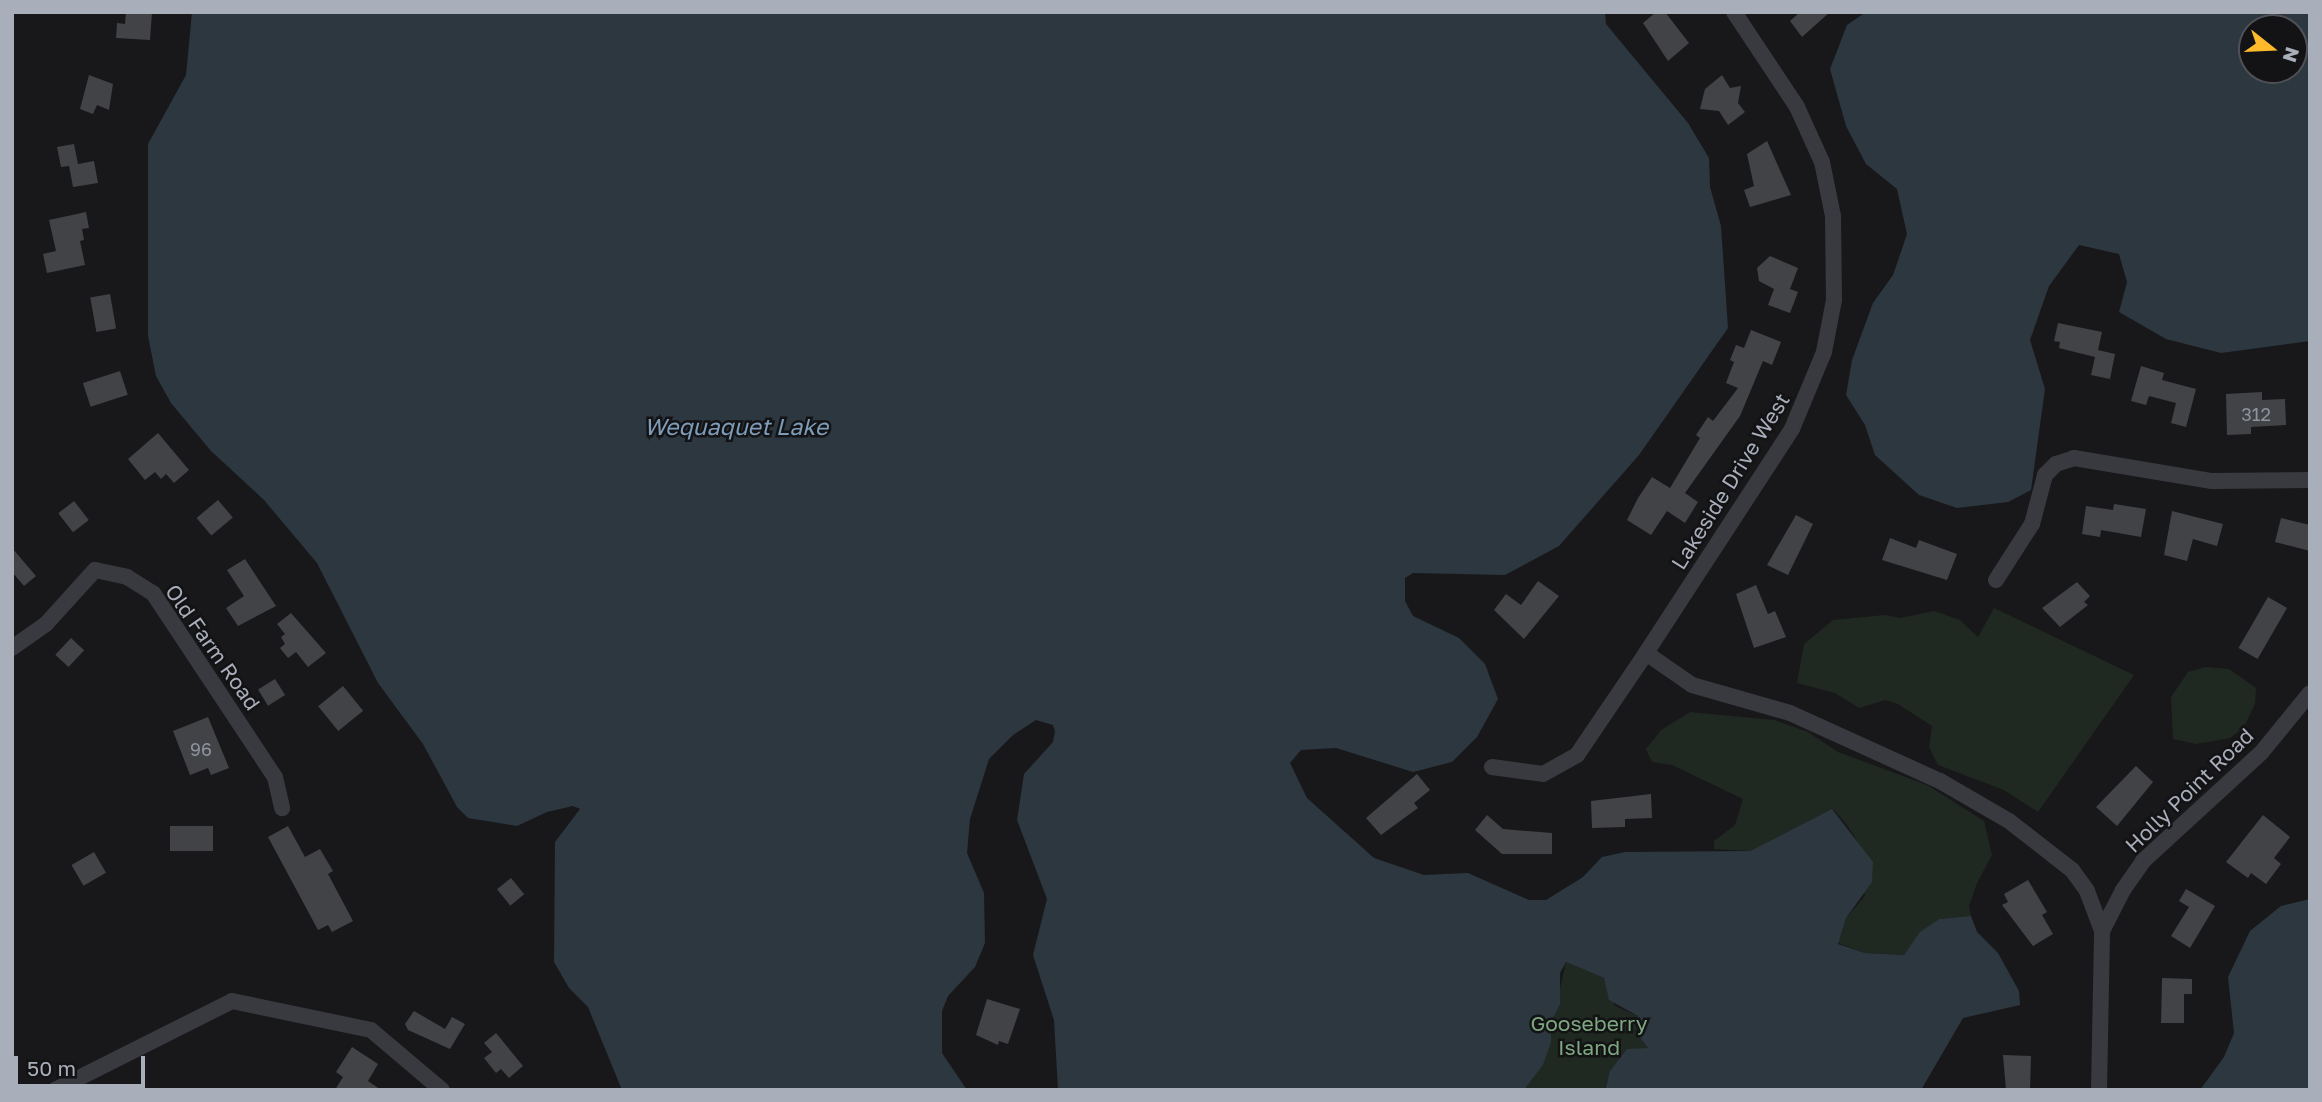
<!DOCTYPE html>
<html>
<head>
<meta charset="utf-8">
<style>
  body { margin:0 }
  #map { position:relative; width:2322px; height:1102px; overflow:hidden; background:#18181a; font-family:"Golos Text",sans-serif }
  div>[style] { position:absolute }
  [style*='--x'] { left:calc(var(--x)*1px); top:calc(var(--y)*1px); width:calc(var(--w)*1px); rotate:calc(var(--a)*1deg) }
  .green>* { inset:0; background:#1f2921 }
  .water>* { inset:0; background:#2c3740 }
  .building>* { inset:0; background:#424347; transform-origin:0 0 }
  .street>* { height:16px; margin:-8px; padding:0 8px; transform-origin:8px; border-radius:8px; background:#383a40 }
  span { translate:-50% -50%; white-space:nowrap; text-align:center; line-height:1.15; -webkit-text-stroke:5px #131315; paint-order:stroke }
  .number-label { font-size:18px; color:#8f939e }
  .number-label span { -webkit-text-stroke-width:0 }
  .street-label { font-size:21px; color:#a9aebb }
  .park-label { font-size:21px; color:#7ea881 }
  .water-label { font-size:23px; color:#7d9cb9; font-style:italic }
  .frame { position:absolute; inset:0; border:14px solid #a9aebb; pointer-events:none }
  .north { position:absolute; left:2238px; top:14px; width:70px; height:70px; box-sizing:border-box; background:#131315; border:2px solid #4f5157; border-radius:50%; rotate:108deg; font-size:19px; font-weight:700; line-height:28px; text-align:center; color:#a9aebb }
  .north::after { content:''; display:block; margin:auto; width:24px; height:32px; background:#ffba2b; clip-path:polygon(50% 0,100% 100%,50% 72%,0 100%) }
  .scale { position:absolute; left:14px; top:1056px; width:131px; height:32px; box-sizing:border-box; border:4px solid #a9aebb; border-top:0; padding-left:9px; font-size:21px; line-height:24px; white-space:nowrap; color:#a9aebb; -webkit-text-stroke:5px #131315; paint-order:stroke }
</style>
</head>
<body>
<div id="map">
  <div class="green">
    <i style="clip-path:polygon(1994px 608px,2134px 675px,2038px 812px,2004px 790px,1938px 765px,1929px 747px,1932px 726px,1898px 704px,1885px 700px,1859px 708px,1835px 693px,1797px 683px,1804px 644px,1833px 620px,1885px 615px,1900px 618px,1934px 611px,1960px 620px,1978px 637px)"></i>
    <i style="clip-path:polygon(2205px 667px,2229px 669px,2256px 688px,2255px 704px,2244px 727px,2230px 738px,2196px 744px,2173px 739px,2171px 697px,2188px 672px)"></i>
    <i style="clip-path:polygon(1690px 712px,1774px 720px,1808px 732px,1838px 752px,1927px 785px,1984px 821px,1992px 855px,1977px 883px,1969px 906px,1971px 916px,1939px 919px,1921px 932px,1904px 955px,1865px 953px,1838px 943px,1846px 918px,1865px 896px,1856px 839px,1847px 825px,1833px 809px,1750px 851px,1714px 849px,1714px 841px,1735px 825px,1743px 799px,1672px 765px,1652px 762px,1646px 749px,1661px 730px)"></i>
    <i style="clip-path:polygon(1566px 962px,1604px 978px,1615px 1006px,1638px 1016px,1638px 1035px,1648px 1048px,1606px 1082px,1605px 1090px,1524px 1090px,1543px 1065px)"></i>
  </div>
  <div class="water">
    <i style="clip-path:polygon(192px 12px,1605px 12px,1606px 24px,1688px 123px,1709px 158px,1710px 187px,1721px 226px,1728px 328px,1639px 455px,1559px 546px,1505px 575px,1413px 573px,1405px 578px,1405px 601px,1413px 616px,1459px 638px,1485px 664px,1498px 699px,1477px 737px,1452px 762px,1413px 772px,1336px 748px,1301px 750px,1290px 763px,1307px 798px,1374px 858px,1424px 875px,1468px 873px,1529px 900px,1546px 900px,1583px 877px,1602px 857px,1625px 852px,1750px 851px,1832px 809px,1873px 862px,1872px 882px,1846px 918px,1838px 944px,1865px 953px,1904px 955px,1920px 932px,1939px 919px,1971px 916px,1977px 932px,1998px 953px,2019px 991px,2020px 1005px,1963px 1018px,1921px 1090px,1605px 1090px,1610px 1071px,1627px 1049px,1648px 1048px,1638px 1035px,1638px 1016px,1609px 1000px,1604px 978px,1566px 962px,1560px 973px,1560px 1004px,1551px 1022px,1551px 1042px,1543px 1065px,1524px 1090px,1058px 1090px,1054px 1020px,1033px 955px,1047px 899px,1017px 820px,1024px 774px,1053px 742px,1055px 731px,1053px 725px,1036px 720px,1013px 735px,989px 759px,970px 819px,967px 853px,984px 893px,985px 943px,975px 967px,948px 996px,942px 1011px,942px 1053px,967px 1090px,622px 1090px,588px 1007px,569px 988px,554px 962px,555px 842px,580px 809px,573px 806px,547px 812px,517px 826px,468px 818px,457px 807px,423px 744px,378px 683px,317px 563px,264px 500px,211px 451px,171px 403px,156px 376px,148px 336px,148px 144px,186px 75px)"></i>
    <i style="clip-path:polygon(evenodd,1866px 12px,2310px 12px,2310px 341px,2221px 353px,2166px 339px,2119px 312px,2127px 282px,2119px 254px,2079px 245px,2049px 286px,2030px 340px,2045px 389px,2031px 490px,2008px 502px,1957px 508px,1919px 495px,1875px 455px,1865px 425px,1846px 395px,1852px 360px,1873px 303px,1893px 275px,1907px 234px,1897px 189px,1866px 164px,1846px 126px,1830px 69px,1847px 25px,1866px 12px,2252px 28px,2294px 28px,2294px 70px,2252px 70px,2252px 28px)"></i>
    <i style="clip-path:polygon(2310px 899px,2310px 1090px,2200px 1090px,2224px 1057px,2234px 1033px,2228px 977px,2250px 931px,2281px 906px)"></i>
  </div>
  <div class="building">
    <i style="clip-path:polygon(126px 12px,152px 12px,150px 40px,116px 38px,117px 23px,125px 24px)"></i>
    <i style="clip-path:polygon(1656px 12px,1665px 12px,1689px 43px,1668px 61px,1643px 23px)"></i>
    <i style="clip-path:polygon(1800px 12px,1830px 12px,1802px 37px,1790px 21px)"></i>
    <i style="clip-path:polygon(89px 75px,113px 84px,109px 110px,97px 105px,93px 114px,80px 109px)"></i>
    <i style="clip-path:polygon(1722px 75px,1730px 88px,1741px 86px,1738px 103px,1745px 112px,1728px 125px,1719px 111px,1700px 109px,1705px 89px)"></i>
    <i style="clip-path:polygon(1767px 141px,1791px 195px,1750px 207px,1744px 190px,1754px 186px,1747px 154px)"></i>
    <i style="clip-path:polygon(74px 144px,78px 164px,94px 161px,98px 183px,73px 187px,69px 166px,61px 167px,57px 147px)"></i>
    <i style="clip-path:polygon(86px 212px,89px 228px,82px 229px,84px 240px,80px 241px,85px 265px,47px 273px,43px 254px,56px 251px,49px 220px)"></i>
    <i style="clip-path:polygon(1770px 256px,1798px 268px,1790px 289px,1798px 292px,1790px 313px,1768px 305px,1774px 289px,1759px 281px,1757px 268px)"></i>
    <i style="left:110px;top:294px;width:35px;height:20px;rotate:80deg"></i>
    <i style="clip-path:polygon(2058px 323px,2102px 332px,2098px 350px,2115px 354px,2110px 379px,2091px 375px,2095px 357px,2059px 348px,2060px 342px,2054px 341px)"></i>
    <i style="clip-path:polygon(1751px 330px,1781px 342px,1772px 365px,1763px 361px,1740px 416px,1685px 493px,1698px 502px,1685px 523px,1667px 511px,1651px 535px,1627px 520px,1638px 498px,1652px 477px,1670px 488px,1700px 438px,1696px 435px,1708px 417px,1713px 421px,1738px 388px,1726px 383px,1734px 362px,1730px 360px,1736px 345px,1744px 348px)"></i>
    <i style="clip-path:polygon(2141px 366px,2164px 373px,2162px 380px,2196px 389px,2186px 427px,2171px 423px,2176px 403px,2149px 396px,2146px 405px,2131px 401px)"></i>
    <i style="left:120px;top:371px;width:25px;height:39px;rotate:72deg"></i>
    <i style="clip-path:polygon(2262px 392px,2262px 400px,2285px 399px,2286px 425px,2251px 427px,2251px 434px,2227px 435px,2226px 394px)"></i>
    <i style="clip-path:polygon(158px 433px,189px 470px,174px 483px,166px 474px,161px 479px,155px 472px,145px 480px,128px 459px)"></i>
    <i style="left:218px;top:500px;width:23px;height:28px;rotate:50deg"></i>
    <i style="left:74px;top:501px;width:24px;height:20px;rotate:52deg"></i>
    <i style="clip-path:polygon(2114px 504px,2146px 509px,2141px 537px,2101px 530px,2100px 537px,2082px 534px,2086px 506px,2113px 510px)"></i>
    <i style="clip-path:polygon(2172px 511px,2223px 524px,2217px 546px,2193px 539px,2187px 561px,2164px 555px)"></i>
    <i style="clip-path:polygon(1796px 515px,1813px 524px,1788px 575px,1767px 565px)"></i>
    <i style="clip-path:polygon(2281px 518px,2310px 525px,2310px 551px,2275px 542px)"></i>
    <i style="clip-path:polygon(1890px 538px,1916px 548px,1919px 540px,1957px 554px,1947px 580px,1882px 560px)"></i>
    <i style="clip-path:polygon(12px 548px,36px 576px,24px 586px,12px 572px)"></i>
    <i style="clip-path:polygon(245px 559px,276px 606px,238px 626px,226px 608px,244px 596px,227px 570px)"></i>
    <i style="clip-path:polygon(1538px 581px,1559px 596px,1524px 639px,1494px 610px,1506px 594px,1521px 605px)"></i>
    <i style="clip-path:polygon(2077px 582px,2090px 596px,2084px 602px,2088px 605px,2060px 627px,2042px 608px)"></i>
    <i style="clip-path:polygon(1756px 585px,1768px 614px,1775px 611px,1786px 637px,1754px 648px,1736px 594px)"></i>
    <i style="left:2268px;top:597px;width:22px;height:59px;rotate:30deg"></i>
    <i style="clip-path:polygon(291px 613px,326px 653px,308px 667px,296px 652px,288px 658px,280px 648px,285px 644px,281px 637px,285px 634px,277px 624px)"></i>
    <i style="left:71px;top:638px;width:18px;height:23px;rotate:43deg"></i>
    <i style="left:275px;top:679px;width:19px;height:20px;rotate:58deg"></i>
    <i style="left:343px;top:686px;width:32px;height:32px;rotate:51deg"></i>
    <i style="clip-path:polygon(208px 717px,229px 768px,211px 775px,208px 768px,190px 775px,173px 731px)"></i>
    <i style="clip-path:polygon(2136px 766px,2153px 782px,2117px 826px,2096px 807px)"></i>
    <i style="clip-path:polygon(1417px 774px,1430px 790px,1414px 803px,1418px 808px,1381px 835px,1366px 818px)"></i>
    <i style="clip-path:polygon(1651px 794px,1652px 818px,1625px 819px,1625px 827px,1592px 828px,1591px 801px)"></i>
    <i style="clip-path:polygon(1487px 815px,1503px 829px,1552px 833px,1552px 854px,1502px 854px,1475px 830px)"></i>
    <i style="clip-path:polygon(2263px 815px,2290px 837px,2274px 858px,2281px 864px,2266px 884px,2251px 873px,2248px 878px,2226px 862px)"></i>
    <i style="left:213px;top:826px;width:25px;height:43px;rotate:90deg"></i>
    <i style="clip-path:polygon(288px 826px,305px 857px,320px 849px,333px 871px,328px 874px,353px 921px,332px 932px,328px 925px,318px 930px,268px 837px)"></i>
    <i style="left:94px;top:852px;width:24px;height:26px;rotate:60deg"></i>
    <i style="left:511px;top:878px;width:21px;height:18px;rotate:51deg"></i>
    <i style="clip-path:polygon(2028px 880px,2047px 912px,2042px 915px,2053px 934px,2033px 946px,2002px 905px,2008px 902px,2004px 894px)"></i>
    <i style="clip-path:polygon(2186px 889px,2215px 906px,2190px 948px,2171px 936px,2189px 907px,2179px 901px)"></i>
    <i style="clip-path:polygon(2162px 978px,2192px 979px,2192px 994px,2184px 994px,2184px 1023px,2161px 1023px)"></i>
    <i style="clip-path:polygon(987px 999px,1020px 1009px,1008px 1044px,999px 1041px,998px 1045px,976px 1035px)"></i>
    <i style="clip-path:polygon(414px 1011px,445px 1029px,452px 1017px,465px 1024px,450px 1049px,408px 1030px,405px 1024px)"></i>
    <i style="clip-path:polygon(496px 1033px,523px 1066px,509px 1078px,501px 1069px,496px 1073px,484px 1058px,492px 1052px,484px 1043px)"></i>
    <i style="clip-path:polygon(352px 1047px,378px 1064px,368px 1081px,381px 1090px,335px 1090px,343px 1077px,336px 1072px)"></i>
    <i style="clip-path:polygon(2003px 1055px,2031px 1056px,2030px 1090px,2006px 1090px)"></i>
  </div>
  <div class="street">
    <i style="--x:1734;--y:12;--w:114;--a:56.4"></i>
    <i style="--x:1797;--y:107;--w:60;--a:65.6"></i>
    <i style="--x:1822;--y:162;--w:55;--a:78.5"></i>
    <i style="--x:1833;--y:216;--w:84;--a:89.3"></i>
    <i style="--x:1834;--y:300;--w:53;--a:100.9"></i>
    <i style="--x:1824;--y:352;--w:83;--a:112.6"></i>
    <i style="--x:1792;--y:429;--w:267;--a:123.1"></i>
    <i style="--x:1646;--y:653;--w:56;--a:34.8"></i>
    <i style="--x:1692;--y:685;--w:102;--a:15.9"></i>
    <i style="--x:1790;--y:713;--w:165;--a:24.4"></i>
    <i style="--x:1940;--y:781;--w:80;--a:30.1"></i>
    <i style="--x:2009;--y:821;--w:80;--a:37.9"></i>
    <i style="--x:2072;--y:870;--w:26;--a:54"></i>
    <i style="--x:2087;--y:891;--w:43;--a:69.4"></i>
    <i style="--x:1996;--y:580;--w:67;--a:-57.3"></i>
    <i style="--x:2032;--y:524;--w:51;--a:-75.1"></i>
    <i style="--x:2045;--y:475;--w:16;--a:-45"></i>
    <i style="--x:2056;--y:464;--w:19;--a:-18"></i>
    <i style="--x:2074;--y:458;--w:140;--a:9.5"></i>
    <i style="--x:2212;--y:481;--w:98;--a:-0.6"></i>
    <i style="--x:12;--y:648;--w:42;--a:-35.2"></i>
    <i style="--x:46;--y:624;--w:73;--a:-47.8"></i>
    <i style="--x:95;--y:570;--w:33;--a:12"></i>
    <i style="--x:127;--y:577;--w:31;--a:32"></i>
    <i style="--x:153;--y:593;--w:221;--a:56.5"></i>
    <i style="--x:275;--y:777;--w:32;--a:77"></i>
    <i style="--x:1492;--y:767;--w:51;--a:7.8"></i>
    <i style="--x:1543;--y:774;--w:39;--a:-29"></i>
    <i style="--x:1577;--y:755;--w:123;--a:-55.9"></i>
    <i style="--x:55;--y:1090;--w:198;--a:-26.7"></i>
    <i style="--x:232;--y:1001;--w:142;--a:11.8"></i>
    <i style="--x:371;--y:1030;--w:93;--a:40.2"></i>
    <i style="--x:2099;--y:1090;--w:159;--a:-88.9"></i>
    <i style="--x:2102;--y:931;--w:46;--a:-62.9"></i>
    <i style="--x:2123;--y:890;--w:35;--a:-55"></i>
    <i style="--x:2143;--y:861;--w:160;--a:-42.5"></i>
    <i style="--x:2261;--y:753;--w:77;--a:-50.8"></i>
  </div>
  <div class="number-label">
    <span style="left:2256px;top:414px">312</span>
    <span style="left:201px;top:749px">96</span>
  </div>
  <div class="street-label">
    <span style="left:1730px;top:481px;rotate:-58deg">Lakeside Drive West</span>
    <span style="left:213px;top:647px;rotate:55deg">Old Farm Road</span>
    <span style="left:2189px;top:790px;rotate:-44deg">Holly Point Road</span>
  </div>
  <div class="park-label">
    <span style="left:1589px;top:1035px">Gooseberry<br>Island</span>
  </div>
  <div class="water-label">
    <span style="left:736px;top:426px">Wequaquet Lake</span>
  </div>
  <div class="frame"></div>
  <div class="north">N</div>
  <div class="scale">50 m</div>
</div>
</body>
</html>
